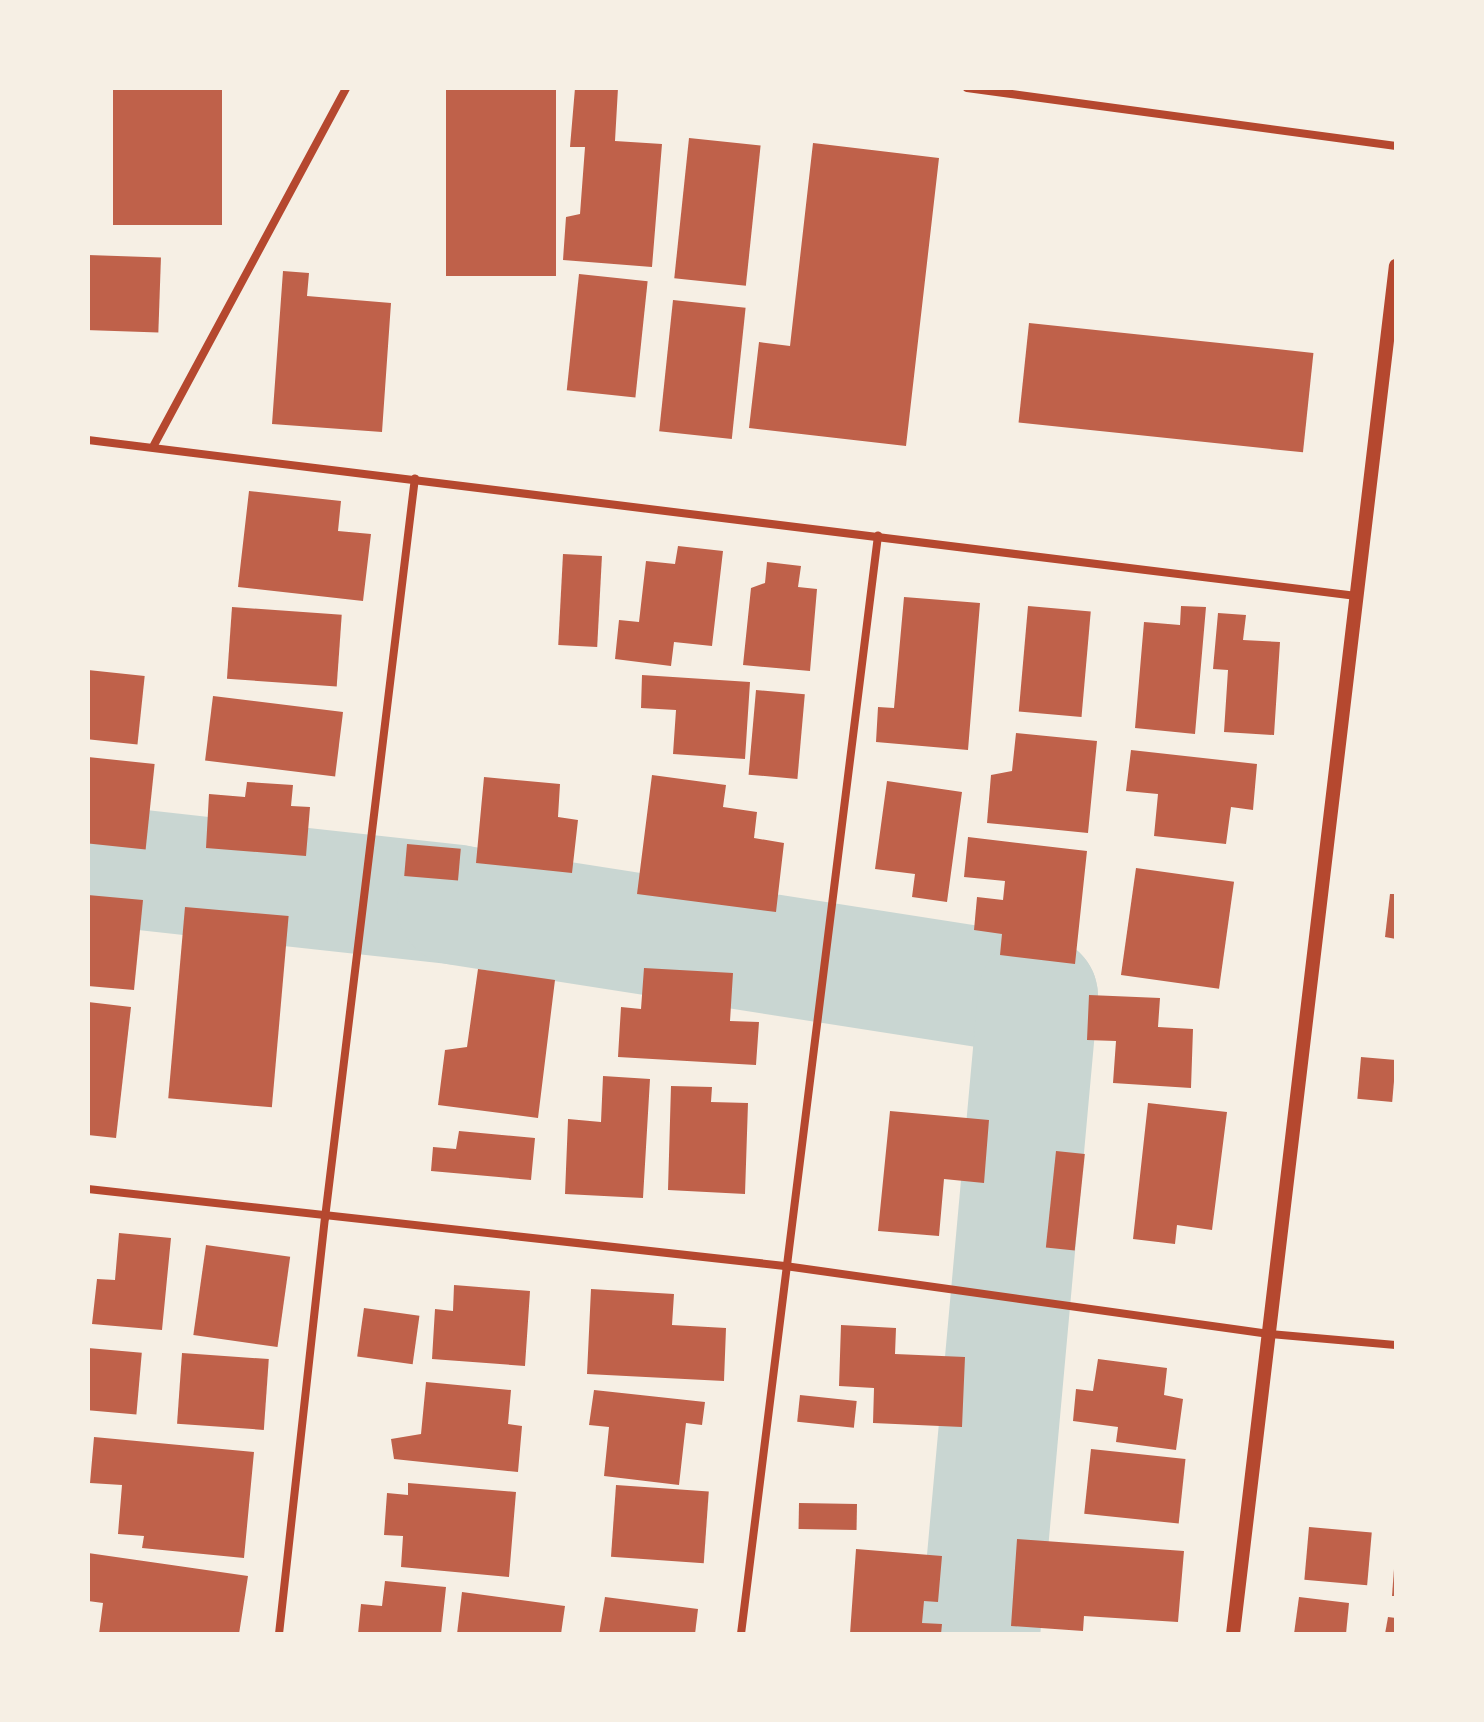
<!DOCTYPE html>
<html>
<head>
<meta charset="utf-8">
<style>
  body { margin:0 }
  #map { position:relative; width:1484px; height:1722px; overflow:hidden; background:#f6efe4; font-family:"Exo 2",sans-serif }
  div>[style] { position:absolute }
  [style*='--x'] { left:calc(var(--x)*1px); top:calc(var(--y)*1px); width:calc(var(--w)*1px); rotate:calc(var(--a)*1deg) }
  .river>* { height:120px; margin:-60px; padding:0 60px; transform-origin:60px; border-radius:60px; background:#c9d6d2 }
  .building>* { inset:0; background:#bf614a; transform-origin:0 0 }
  .minor>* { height:8px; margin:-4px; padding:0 4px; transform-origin:4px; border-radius:4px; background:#b5482f }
  .tertiary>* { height:14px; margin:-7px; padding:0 7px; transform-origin:7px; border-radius:7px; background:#b5482f }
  span { translate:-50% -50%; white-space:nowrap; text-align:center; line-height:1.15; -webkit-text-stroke:8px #f6efe4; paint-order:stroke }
  .frame { position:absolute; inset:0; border:90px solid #f6efe4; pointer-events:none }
</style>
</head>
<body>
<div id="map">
  <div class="river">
    <i style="--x:88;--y:864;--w:371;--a:6.3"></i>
    <i style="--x:457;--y:905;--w:588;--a:8.9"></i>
    <i style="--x:1038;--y:996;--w:641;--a:95.19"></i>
  </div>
  <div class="building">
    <i style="left:113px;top:88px;width:109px;height:137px"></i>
    <i style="left:446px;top:88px;width:110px;height:188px"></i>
    <i style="clip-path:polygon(575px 88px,618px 88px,615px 141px,662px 144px,652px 267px,563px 260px,566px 217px,580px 214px,585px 147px,570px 147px)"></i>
    <i style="left:689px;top:138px;width:72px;height:141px;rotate:6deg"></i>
    <i style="clip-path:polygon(813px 143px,939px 158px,906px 446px,749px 428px,759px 342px,790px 346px)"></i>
    <i style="left:88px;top:255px;width:73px;height:75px;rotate:2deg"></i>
    <i style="clip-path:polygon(283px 271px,309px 273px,307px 296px,391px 303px,382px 432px,272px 424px)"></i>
    <i style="left:579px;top:274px;width:69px;height:117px;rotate:6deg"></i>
    <i style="left:673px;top:300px;width:73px;height:132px;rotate:6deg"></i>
    <i style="left:1029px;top:323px;width:286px;height:100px;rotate:6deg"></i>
    <i style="clip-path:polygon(249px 491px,341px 501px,338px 531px,371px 534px,363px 601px,238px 587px)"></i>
    <i style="clip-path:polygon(678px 546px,723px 551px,712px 646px,674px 642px,671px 666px,615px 659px,619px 620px,639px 622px,646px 561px,675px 564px)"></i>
    <i style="left:563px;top:554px;width:39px;height:91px;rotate:3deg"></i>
    <i style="clip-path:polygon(767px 562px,801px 566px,798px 587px,817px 589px,810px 671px,743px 665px,751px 588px,765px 583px)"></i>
    <i style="clip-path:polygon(904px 597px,980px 603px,968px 750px,876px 742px,878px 707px,894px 708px)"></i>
    <i style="left:1028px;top:606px;width:63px;height:106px;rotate:5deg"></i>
    <i style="clip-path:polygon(1181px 606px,1206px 607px,1195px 734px,1135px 728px,1144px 622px,1180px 625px)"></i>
    <i style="left:232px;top:607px;width:110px;height:72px;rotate:4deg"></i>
    <i style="clip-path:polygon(1218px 613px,1246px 615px,1243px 640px,1280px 642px,1274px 735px,1224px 732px,1228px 670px,1213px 669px)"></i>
    <i style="left:88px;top:670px;width:57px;height:69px;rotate:6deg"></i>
    <i style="clip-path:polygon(642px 675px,750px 682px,745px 759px,673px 754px,676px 710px,641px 708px)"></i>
    <i style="left:756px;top:690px;width:49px;height:85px;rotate:5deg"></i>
    <i style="left:213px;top:696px;width:131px;height:65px;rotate:7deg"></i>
    <i style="clip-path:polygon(1016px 733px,1097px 741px,1088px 833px,987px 823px,991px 775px,1012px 771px)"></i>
    <i style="clip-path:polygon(1131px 750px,1257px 764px,1253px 810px,1231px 807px,1226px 844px,1154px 836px,1158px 794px,1126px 791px)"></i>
    <i style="left:88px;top:757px;width:67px;height:86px;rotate:6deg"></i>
    <i style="clip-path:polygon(652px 775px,726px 785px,723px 807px,757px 812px,754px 838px,784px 843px,776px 912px,637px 894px)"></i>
    <i style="clip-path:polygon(484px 777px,560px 784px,558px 817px,578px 820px,572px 873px,476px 863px)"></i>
    <i style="clip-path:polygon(887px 781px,962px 792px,947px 902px,912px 897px,915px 874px,875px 869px)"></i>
    <i style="clip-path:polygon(247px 782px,293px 785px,291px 806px,310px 807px,306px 856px,206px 848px,209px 794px,245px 797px)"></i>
    <i style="clip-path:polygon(968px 837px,1087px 851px,1075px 964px,1000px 955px,1002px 934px,974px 930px,977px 897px,1003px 900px,1005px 881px,964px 877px)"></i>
    <i style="left:407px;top:844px;width:54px;height:32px;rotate:5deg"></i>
    <i style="left:1136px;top:868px;width:99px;height:108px;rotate:8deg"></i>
    <i style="clip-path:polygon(1390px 894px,1396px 894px,1396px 939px,1385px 937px)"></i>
    <i style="clip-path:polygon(88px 895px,143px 900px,134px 990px,88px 986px)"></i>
    <i style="left:185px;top:907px;width:104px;height:192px;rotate:5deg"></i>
    <i style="clip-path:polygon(644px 968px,733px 973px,730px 1021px,759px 1022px,756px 1065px,618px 1057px,621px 1007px,641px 1009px)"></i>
    <i style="clip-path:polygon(478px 969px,555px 980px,538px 1118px,438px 1105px,445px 1050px,467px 1047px)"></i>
    <i style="clip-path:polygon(1089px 995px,1160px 998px,1158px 1027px,1193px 1029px,1191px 1088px,1113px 1083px,1116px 1041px,1087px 1040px)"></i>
    <i style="clip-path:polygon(88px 1002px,131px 1007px,116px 1138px,88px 1135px)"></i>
    <i style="left:1361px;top:1057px;width:35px;height:42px;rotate:5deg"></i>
    <i style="clip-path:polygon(603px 1076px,650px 1079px,643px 1198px,565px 1194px,568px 1119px,601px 1122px)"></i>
    <i style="clip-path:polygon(671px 1086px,712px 1087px,711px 1102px,748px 1103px,745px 1194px,668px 1190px)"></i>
    <i style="clip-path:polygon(1148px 1103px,1227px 1112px,1212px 1230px,1177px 1225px,1175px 1244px,1133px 1239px)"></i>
    <i style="clip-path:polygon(890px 1111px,989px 1120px,984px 1183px,944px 1179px,939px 1236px,878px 1231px)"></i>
    <i style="clip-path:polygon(459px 1131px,535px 1138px,531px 1180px,431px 1171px,433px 1147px,456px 1149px)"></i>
    <i style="left:1056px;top:1151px;width:29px;height:97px;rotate:6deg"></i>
    <i style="clip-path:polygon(119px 1233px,171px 1238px,162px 1330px,92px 1324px,97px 1279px,115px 1280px)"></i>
    <i style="left:206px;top:1245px;width:85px;height:91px;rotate:8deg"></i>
    <i style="clip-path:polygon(454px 1285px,530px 1291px,525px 1366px,432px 1359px,435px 1309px,453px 1311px)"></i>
    <i style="clip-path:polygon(591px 1289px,674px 1294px,672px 1325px,726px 1328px,724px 1381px,587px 1374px)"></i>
    <i style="left:364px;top:1308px;width:56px;height:49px;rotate:8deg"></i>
    <i style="clip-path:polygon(841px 1325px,896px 1328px,895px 1354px,965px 1357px,962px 1427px,873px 1423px,874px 1388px,839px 1386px)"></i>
    <i style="left:88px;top:1348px;width:54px;height:62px;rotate:5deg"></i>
    <i style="left:182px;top:1353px;width:87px;height:71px;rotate:4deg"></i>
    <i style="clip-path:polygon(1098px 1359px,1167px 1368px,1164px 1395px,1183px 1399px,1176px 1450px,1116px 1442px,1118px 1427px,1073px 1421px,1076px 1389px,1093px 1391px)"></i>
    <i style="clip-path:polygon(426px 1382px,511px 1390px,508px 1424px,522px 1426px,518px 1472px,394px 1459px,391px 1439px,421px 1434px)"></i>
    <i style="clip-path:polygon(594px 1390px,705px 1402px,702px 1425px,686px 1423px,679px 1485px,604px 1476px,609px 1427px,589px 1425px)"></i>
    <i style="left:800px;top:1395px;width:57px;height:27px;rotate:6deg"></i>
    <i style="clip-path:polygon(94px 1437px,254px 1452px,244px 1558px,142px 1548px,144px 1536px,118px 1534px,122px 1485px,90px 1483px)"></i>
    <i style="left:1091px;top:1449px;width:95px;height:65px;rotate:6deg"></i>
    <i style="clip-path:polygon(408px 1483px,516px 1492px,509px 1577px,401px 1567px,403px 1536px,384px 1535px,387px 1493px,408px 1495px)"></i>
    <i style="left:616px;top:1485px;width:93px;height:72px;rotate:4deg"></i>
    <i style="left:799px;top:1503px;width:58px;height:26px;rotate:1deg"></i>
    <i style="left:1309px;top:1527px;width:63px;height:53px;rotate:5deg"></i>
    <i style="clip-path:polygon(1017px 1539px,1184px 1551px,1178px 1622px,1084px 1616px,1083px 1631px,1011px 1626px)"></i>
    <i style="clip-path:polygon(856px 1549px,942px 1556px,938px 1602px,924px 1601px,922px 1623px,942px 1624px,941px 1634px,850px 1634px)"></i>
    <i style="clip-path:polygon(88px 1553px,248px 1576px,239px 1634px,99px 1634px,103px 1603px,88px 1601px)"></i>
    <i style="clip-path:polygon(1394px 1569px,1396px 1570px,1396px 1596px,1392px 1596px)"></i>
    <i style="clip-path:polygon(385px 1581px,446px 1587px,441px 1634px,358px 1634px,361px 1604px,382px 1606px)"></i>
    <i style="clip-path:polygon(462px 1592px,565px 1606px,561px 1634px,457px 1634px)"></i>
    <i style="clip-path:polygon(605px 1597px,698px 1609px,695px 1634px,599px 1634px)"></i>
    <i style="clip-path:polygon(1299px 1597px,1349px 1603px,1346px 1634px,1294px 1634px)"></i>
    <i style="clip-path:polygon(1388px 1617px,1396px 1618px,1396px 1634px,1385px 1634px)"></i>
  </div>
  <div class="minor">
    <i style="--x:967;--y:88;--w:433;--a:7.7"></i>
    <i style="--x:88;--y:440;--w:1278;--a:7.01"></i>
    <i style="--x:154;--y:445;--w:405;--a:-61.7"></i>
    <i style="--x:88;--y:1189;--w:701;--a:6.3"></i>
    <i style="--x:785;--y:1266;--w:489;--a:8"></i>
    <i style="--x:1269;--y:1334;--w:127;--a:5"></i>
    <i style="--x:279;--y:1634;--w:419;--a:-83.7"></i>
    <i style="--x:325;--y:1218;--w:745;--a:-83.07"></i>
    <i style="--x:741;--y:1634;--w:1107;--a:-82.89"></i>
  </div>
  <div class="tertiary">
    <i style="--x:1233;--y:1634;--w:1378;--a:-83.21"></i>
  </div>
  <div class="frame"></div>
</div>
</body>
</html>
